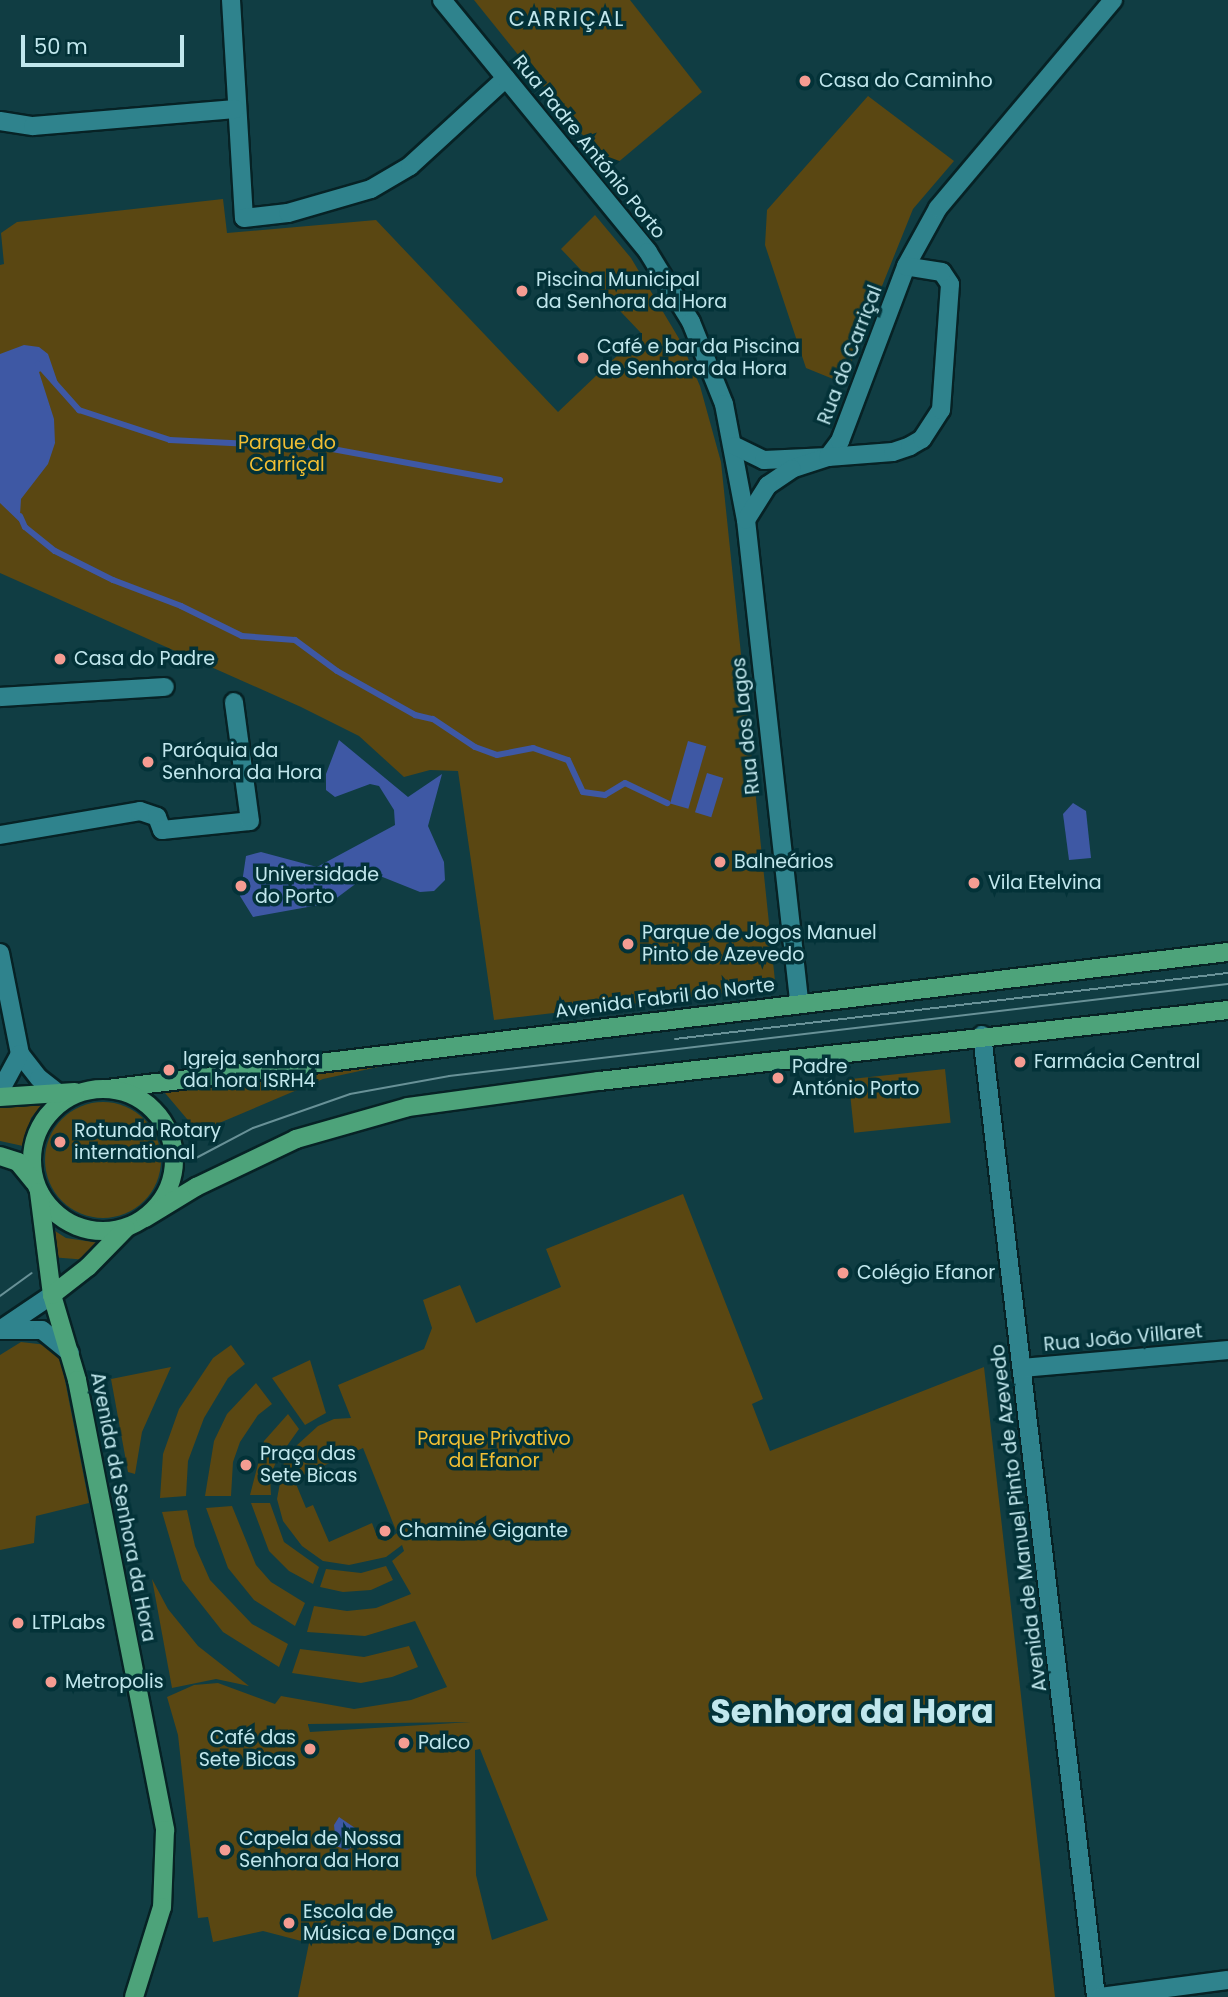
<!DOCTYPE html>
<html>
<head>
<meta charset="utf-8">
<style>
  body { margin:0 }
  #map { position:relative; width:1228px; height:1997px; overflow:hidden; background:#103d43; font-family:Poppins,sans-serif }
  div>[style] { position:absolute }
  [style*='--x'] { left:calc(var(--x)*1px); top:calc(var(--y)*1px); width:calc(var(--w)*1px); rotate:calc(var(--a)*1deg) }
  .green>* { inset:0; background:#5a4712; transform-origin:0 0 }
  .round { border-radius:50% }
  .water>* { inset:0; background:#3e58a4; transform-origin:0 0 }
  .stream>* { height:6px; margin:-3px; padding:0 3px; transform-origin:3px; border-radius:3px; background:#3e58a4 }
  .roads { filter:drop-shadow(2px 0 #072225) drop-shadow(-2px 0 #072225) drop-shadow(0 2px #072225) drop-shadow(0 -2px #072225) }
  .minor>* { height:18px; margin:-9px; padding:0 9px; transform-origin:9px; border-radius:9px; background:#2f838d }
  .major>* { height:18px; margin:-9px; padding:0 9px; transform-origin:9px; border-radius:9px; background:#4da37a }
  .major>.ring { margin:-9px; padding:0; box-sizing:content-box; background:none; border:18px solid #4da37a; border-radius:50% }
  .tram>* { height:2px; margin:-1px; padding:0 1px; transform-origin:1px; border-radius:1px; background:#689197 }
  .dots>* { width:19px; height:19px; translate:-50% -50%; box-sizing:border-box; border:4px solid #033238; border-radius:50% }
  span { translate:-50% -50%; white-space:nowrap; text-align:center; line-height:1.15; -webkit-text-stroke:7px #033238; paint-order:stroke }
  .poi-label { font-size:19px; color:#c1e7ed }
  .left { translate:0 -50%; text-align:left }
  .right { translate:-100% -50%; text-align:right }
  .street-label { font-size:19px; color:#c1e7ed }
  .park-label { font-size:19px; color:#f1be33 }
  .neighbourhood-label { font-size:21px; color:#c1e7ed; letter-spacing:2px }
  .town-label { font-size:33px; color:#c1e7ed; font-weight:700 }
  .scale { position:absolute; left:21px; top:35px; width:163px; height:32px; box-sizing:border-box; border:4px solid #c1e7ed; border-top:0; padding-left:9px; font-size:21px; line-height:24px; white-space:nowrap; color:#c1e7ed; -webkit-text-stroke:5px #033238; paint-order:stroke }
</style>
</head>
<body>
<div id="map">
  <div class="green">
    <i style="clip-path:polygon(474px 0,630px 0,702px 92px,610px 169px)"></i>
    <i style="clip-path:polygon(868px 96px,954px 161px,913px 209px,843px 383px,806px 368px,765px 245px,767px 210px)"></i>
    <i style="clip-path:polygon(223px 199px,227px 233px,376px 220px,558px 412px,641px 333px,561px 249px,595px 215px,631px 258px,681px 342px,700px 386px,721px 462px,775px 981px,767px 988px,494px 1020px,458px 771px,430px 770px,404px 777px,359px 736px,301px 707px,0 573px,0 265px,4px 264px,1px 233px,17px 222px)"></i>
    <i style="clip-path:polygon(415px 1059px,323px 1079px,198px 1132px,165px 1093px)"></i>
    <i style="left:945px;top:1069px;width:54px;height:97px;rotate:84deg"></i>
    <i style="clip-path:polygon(47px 1099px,31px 1118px,23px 1146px,0 1141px,0 1106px)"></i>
    <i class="round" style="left:45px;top:1102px;width:116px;height:116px"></i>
    <i style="clip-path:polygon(evenodd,683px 1194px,763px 1399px,752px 1404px,770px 1451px,984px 1367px,1055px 1997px,298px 1997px,309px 1943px,263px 1931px,213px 1942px,208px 1917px,198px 1918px,178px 1735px,167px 1697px,194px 1685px,218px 1683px,275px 1704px,281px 1696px,354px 1709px,411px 1700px,447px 1687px,415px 1621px,365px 1636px,307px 1632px,314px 1606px,347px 1611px,376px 1608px,411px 1594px,392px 1561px,404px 1551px,402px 1545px,386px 1557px,349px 1565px,323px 1561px,302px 1546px,283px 1521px,277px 1499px,285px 1456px,318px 1426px,334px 1419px,351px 1418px,338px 1385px,424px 1349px,432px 1328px,423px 1300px,460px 1285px,476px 1323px,561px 1287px,546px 1249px,683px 1194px,363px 1448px,397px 1533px,386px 1541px,378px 1539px,372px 1523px,329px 1542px,313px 1505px,306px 1508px,294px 1479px,363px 1448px,683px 1194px,471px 1722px,310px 1732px,308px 1725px,308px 1724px,471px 1722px,683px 1194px,480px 1749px,548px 1920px,492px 1940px,476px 1875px,475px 1750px,480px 1749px)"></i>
    <i style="clip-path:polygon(44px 1224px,66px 1238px,106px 1244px,88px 1260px,50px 1257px)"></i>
    <i style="clip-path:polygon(21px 1342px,47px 1345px,61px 1360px,89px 1503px,36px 1516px,34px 1543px,0 1550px,0 1355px)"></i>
    <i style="clip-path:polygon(231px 1345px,245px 1364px,228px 1378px,204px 1418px,188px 1461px,186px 1496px,160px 1498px,163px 1454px,179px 1409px,213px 1358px)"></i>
    <i style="clip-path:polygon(310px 1360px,326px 1413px,305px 1425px,272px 1378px)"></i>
    <i style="clip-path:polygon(171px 1367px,142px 1432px,135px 1474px,128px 1472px,111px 1379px)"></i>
    <i style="clip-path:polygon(256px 1383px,272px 1404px,258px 1415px,240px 1442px,233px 1462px,231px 1496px,205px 1496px,214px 1441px,227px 1414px)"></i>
    <i style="clip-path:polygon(288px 1414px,299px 1429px,277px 1460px,270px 1476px,271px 1495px,250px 1495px,264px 1441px)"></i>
    <i style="clip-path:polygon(251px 1503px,270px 1503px,284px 1542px,319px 1567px,313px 1584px,289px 1571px,269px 1551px)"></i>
    <i style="clip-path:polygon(232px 1506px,256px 1565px,271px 1582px,305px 1603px,295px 1626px,254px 1600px,228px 1568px,206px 1508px)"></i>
    <i style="clip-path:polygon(187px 1510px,195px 1546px,210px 1580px,252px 1624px,288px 1644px,279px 1667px,223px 1632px,182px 1580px,162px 1512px)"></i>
    <i style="clip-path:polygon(386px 1566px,393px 1580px,371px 1590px,343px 1592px,320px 1587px,326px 1569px,361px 1573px)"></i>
    <i style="clip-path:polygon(152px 1579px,168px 1609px,198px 1646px,249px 1686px,216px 1679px,172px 1688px)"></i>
    <i style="clip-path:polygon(409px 1646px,418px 1667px,392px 1677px,361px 1683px,292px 1673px,300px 1649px,364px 1657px)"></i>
  </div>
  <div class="water">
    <i style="clip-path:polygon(24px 345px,39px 347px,48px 354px,61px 392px,45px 369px,39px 372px,54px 419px,55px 443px,48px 464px,21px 499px,20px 515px,25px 527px,0 503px,0 354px)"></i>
    <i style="clip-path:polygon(339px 740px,408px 797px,442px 774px,428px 826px,444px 862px,445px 880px,434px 891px,420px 892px,380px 876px,366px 876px,330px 903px,253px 917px,240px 896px,246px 856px,261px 852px,317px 867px,395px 825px,394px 810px,379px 786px,370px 784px,335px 797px,326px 790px,326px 774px)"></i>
    <i style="left:688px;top:741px;width:19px;height:65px;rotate:16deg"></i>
    <i style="left:707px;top:773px;width:17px;height:41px;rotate:17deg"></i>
    <i style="clip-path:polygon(1073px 803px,1086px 811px,1091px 858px,1069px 860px,1063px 814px)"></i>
    <i style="clip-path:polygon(339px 1817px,358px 1830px,355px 1845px,347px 1850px,336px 1846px,334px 1825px)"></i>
  </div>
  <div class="stream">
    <i style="--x:38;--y:364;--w:62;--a:48.3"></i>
    <i style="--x:79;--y:410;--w:96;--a:18.2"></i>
    <i style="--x:170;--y:440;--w:157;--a:2.9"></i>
    <i style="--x:327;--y:448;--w:176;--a:10.5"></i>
    <i style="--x:20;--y:516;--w:12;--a:66"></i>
    <i style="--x:25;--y:527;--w:38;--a:39"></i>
    <i style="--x:55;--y:551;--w:65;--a:26.6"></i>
    <i style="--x:113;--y:580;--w:73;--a:20.9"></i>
    <i style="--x:181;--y:606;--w:68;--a:26.2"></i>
    <i style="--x:242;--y:636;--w:53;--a:4.3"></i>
    <i style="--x:295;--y:640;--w:52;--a:36.4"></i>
    <i style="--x:337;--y:671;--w:90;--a:29.4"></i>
    <i style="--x:415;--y:715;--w:18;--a:13"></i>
    <i style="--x:433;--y:719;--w:50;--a:33.7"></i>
    <i style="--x:475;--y:747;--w:23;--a:20"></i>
    <i style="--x:497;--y:755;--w:37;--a:-11"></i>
    <i style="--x:533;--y:748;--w:37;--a:19"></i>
    <i style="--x:568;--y:760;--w:35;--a:65"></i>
    <i style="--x:583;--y:792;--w:22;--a:8"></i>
    <i style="--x:605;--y:795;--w:23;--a:-31"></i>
    <i style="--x:625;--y:783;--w:47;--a:25.5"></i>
  </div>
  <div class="roads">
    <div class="minor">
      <i style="--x:231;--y:0;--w:218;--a:86.6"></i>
      <i style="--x:244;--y:218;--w:44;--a:-6.5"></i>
      <i style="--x:288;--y:213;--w:86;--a:-16.1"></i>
      <i style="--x:371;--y:189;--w:45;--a:-30.5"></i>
      <i style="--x:410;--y:166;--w:130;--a:-42.5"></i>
      <i style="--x:442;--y:0;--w:325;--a:50.7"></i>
      <i style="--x:648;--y:252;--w:82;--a:58.4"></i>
      <i style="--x:691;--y:322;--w:88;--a:68.1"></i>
      <i style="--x:724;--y:404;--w:118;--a:79.3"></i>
      <i style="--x:746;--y:520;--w:485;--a:83.7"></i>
      <i style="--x:0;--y:121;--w:33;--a:9"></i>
      <i style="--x:33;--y:126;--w:203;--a:-4.8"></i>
      <i style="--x:735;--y:446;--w:32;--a:26"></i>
      <i style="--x:764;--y:460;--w:64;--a:-2.7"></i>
      <i style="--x:828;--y:457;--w:38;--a:162"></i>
      <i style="--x:792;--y:469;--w:29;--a:146"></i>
      <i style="--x:768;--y:485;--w:41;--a:122.2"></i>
      <i style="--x:828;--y:457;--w:20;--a:-53"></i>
      <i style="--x:840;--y:441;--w:187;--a:-69.3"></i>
      <i style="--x:906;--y:266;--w:66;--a:-61.1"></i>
      <i style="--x:938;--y:208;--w:272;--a:-49.9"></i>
      <i style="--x:828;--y:457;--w:65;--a:-4.4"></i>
      <i style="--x:893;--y:452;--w:18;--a:-19"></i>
      <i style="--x:910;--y:446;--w:14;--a:-30"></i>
      <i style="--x:922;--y:439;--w:35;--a:-57"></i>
      <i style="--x:941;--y:410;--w:126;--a:-85.9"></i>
      <i style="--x:950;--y:284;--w:14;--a:-124"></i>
      <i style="--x:942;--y:272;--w:36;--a:-171"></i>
      <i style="--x:0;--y:697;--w:165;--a:-3.5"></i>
      <i style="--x:0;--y:835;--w:142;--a:-9.7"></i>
      <i style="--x:140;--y:811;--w:18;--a:19"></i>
      <i style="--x:157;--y:817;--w:14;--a:69"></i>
      <i style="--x:162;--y:830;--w:88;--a:-5.8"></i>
      <i style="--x:250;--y:821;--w:120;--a:-97.7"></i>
      <i style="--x:0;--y:953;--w:103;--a:78.8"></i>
      <i style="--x:20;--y:1054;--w:31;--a:52"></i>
      <i style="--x:39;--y:1078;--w:24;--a:38"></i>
      <i style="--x:982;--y:1035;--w:969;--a:83.24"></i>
      <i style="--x:0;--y:1091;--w:42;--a:-61.6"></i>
      <i style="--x:3;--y:1328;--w:59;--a:-34"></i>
      <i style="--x:0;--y:1330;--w:42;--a:0"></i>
      <i style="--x:42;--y:1330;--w:36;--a:39"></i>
      <i style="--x:1022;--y:1368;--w:207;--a:-5"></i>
      <i style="--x:1100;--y:1997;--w:129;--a:-7.6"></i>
    </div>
    <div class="major">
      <i style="--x:107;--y:1089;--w:1129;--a:-6.97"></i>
      <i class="ring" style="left:32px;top:1089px;width:124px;height:124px"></i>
      <i style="--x:0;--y:1097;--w:75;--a:-3.8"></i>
      <i style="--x:0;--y:1156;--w:19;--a:18"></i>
      <i style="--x:18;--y:1162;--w:26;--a:51"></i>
      <i style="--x:39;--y:1192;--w:104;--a:82.8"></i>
      <i style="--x:52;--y:1295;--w:89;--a:73.6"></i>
      <i style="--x:77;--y:1380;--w:459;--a:78.9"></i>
      <i style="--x:165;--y:1830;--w:77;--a:92.2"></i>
      <i style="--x:162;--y:1907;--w:94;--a:107.3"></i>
      <i style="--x:145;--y:1218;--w:60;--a:-31.3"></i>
      <i style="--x:196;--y:1187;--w:111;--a:-25.6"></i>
      <i style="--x:296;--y:1139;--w:116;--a:-15.9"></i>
      <i style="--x:408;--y:1107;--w:193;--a:-7.8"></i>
      <i style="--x:599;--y:1081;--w:633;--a:-6.44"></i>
      <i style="--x:52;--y:1295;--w:46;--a:-37.9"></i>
      <i style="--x:88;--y:1267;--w:54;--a:-45.7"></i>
    </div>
  </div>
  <div class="tram">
    <i style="--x:675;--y:1039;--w:557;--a:-6.81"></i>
    <i style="--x:196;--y:1158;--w:64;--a:-27.8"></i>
    <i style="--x:253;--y:1128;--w:103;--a:-19.3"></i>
    <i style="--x:350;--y:1094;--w:101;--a:-10.3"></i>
    <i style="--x:449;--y:1076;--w:784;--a:-6.74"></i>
    <i style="--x:0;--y:1296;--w:39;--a:-36"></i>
  </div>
  <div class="dots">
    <i style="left:805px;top:81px;background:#f59c92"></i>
    <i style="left:522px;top:291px;background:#f59c92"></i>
    <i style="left:583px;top:358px;background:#f59c92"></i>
    <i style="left:60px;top:659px;background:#f59c92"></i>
    <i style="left:148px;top:762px;background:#f59c92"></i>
    <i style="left:720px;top:862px;background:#f59c92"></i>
    <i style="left:974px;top:883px;background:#f59c92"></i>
    <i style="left:241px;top:886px;background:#f59c92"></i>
    <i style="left:628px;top:944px;background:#f59c92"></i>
    <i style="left:1020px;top:1062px;background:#f59c92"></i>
    <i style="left:169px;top:1070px;background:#f59c92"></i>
    <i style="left:778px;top:1078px;background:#f59c92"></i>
    <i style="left:60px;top:1142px;background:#f59c92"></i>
    <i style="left:843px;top:1273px;background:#f59c92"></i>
    <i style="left:246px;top:1465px;background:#f59c92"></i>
    <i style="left:385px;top:1531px;background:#f59c92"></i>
    <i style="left:18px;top:1623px;background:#f59c92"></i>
    <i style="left:51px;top:1682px;background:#f59c92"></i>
    <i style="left:404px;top:1743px;background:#f59c92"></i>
    <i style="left:310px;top:1749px;background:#f59c92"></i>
    <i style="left:225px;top:1850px;background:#f59c92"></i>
    <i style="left:289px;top:1923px;background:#f59c92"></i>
  </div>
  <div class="poi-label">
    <span class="left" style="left:819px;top:81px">Casa do Caminho</span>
    <span class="left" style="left:536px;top:291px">Piscina Municipal<br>da Senhora da Hora</span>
    <span class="left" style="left:597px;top:358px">Café e bar da Piscina<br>de Senhora da Hora</span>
    <span class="left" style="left:74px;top:659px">Casa do Padre</span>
    <span class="left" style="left:162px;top:762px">Paróquia da<br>Senhora da Hora</span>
    <span class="left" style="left:734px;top:862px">Balneários</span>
    <span class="left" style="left:255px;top:886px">Universidade<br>do Porto</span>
    <span class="left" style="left:988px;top:883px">Vila Etelvina</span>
    <span class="left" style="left:642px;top:944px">Parque de Jogos Manuel<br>Pinto de Azevedo</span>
    <span class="left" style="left:183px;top:1070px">Igreja senhora<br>da hora ISRH4</span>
    <span class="left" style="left:1034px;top:1062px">Farmácia Central</span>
    <span class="left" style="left:792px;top:1078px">Padre<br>António Porto</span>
    <span class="left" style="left:74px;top:1142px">Rotunda Rotary<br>international</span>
    <span class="left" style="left:857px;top:1273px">Colégio Efanor</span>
    <span class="left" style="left:260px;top:1465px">Praça das<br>Sete Bicas</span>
    <span class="left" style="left:399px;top:1531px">Chaminé Gigante</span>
    <span class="left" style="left:32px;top:1623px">LTPLabs</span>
    <span class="left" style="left:65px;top:1682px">Metropolis</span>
    <span class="right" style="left:296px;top:1749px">Café das<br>Sete Bicas</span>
    <span class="left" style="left:418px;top:1743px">Palco</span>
    <span class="left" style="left:239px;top:1850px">Capela de Nossa<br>Senhora da Hora</span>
    <span class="left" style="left:303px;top:1923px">Escola de<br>Música e Dança</span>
  </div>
  <div class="street-label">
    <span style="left:589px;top:147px;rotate:51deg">Rua Padre António Porto</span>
    <span style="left:850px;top:355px;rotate:-69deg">Rua do Carriçal</span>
    <span style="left:746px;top:726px;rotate:-96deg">Rua dos Lagos</span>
    <span style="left:665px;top:998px;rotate:-7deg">Avenida Fabril do Norte</span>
    <span style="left:1123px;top:1338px;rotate:-5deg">Rua João Villaret</span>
    <span style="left:123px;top:1507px;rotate:79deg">Avenida da Senhora da Hora</span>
    <span style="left:1019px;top:1518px;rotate:-97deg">Avenida de Manuel Pinto de Azevedo</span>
  </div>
  <div class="park-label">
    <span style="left:287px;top:454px">Parque do<br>Carriçal</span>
    <span style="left:494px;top:1450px">Parque Privativo<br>da Efanor</span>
  </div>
  <div class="neighbourhood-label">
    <span style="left:567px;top:19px">CARRIÇAL</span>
  </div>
  <div class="town-label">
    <span style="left:852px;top:1712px">Senhora da Hora</span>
  </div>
  <div class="scale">50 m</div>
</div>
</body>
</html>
